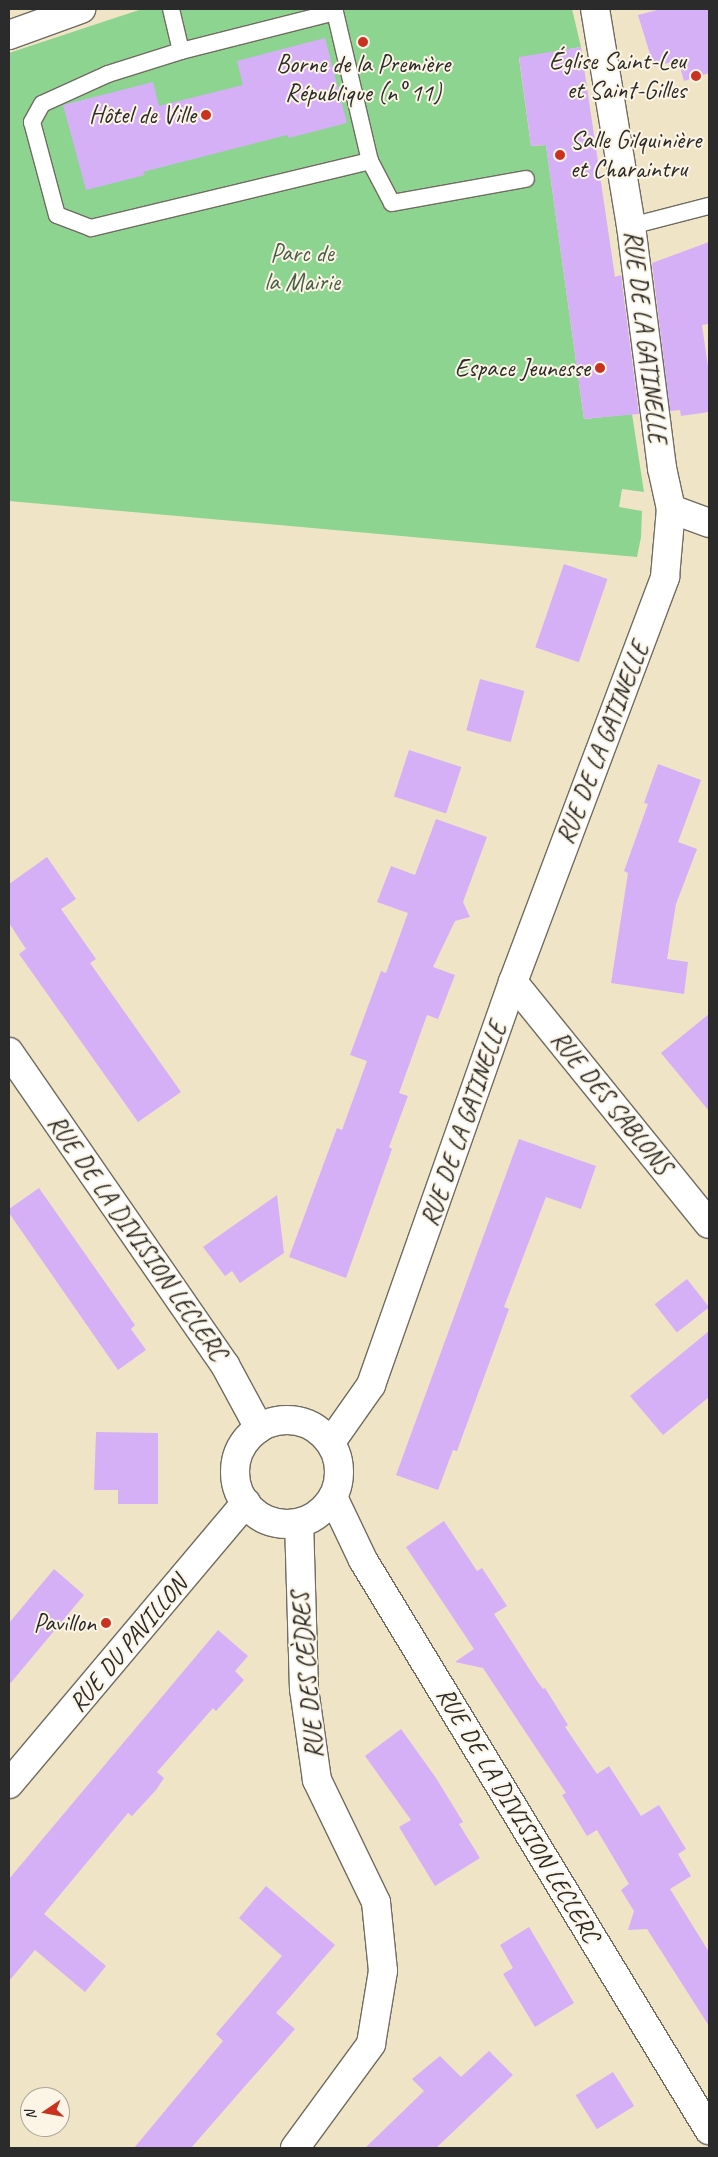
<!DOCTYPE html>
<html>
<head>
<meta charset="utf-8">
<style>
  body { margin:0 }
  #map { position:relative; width:718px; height:2157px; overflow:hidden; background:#f0e4c6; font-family:Caveat,sans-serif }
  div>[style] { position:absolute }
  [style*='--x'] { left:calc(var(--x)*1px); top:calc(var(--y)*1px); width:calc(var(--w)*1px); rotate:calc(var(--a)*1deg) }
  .green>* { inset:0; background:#8cd48f }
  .building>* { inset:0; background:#d5b0f7; transform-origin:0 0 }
  .roads { filter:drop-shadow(1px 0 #706c61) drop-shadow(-1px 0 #706c61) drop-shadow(0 1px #706c61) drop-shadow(0 -1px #706c61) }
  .lane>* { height:16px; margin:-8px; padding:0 8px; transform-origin:8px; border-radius:8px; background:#fff }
  .street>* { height:28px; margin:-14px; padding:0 14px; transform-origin:14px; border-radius:14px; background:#fff }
  .street>.ring { margin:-14px; padding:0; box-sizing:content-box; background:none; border:28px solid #fff; border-radius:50% }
  .dots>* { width:14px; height:14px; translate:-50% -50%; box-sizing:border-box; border:2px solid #fcf5e5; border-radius:50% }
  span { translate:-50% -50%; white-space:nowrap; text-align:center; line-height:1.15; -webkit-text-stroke:4px #fcf5e5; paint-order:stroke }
  .poi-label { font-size:25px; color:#2b2b2b }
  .right { translate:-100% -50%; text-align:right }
  .left { translate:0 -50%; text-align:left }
  .park-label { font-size:25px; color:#485e49 }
  .street-label { font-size:25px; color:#2b2b2b }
  .frame { position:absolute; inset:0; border:10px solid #2b2b2b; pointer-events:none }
  .north { position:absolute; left:20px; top:2087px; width:50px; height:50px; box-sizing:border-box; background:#fcf5e5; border:1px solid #a8a49b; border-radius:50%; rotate:258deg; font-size:14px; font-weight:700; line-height:20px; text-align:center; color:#2b2b2b }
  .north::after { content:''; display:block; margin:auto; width:18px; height:22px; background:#c8321e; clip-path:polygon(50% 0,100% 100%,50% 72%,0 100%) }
</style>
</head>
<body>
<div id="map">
  <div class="green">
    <i style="clip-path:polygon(142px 9px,572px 9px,581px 47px,519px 58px,531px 146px,546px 145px,584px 419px,632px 414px,644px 492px,622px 489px,619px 507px,642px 511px,641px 537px,637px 557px,9px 501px,9px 53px)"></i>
  </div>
  <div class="building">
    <i style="clip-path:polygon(661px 9px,709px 9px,709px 73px,684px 81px,678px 60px,654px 67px,638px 15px)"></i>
    <i style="clip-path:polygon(325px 38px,347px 123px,289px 138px,287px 135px,143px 172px,145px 175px,86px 190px,63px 105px,153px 82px,159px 106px,243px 85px,237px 61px)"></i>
    <i style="clip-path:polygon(581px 47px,615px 277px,621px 275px,639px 414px,584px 419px,546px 145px,531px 146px,519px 57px)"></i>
    <i style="clip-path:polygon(709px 242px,709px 324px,702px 325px,709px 374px,709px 412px,681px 416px,680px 410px,670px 411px,652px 263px)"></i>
    <i style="left:564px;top:564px;width:46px;height:88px;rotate:19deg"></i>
    <i style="left:480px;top:679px;width:46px;height:53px;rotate:15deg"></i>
    <i style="left:409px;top:750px;width:55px;height:49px;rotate:18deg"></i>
    <i style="clip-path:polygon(658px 764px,701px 780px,678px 842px,697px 849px,676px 904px,667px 959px,688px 962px,684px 994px,611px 983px,628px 873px,624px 871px,648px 804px,644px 803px)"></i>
    <i style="clip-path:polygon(436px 819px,487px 837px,463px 902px,470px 917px,455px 921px,433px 967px,455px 975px,438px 1019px,427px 1015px,399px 1093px,408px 1096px,389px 1147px,392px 1149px,346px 1278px,289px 1257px,337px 1128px,342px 1130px,367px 1061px,350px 1055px,381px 971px,386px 973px,408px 913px,377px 902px,391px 866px,415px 875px)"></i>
    <i style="clip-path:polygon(47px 857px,76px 899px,61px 909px,96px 959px,90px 963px,181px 1092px,138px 1122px,19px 954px,26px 949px,9px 923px,9px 884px)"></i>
    <i style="clip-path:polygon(709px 1014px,709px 1111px,661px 1053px)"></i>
    <i style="clip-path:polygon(519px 1139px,596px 1166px,581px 1209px,546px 1197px,504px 1307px,509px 1309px,457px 1451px,453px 1450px,438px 1490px,396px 1475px)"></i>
    <i style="clip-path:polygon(39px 1188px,135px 1325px,131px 1329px,146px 1350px,118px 1370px,9px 1213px,9px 1209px)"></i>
    <i style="clip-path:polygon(277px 1195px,284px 1253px,240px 1283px,232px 1271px,225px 1276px,203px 1247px)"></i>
    <i style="left:687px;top:1279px;width:36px;height:41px;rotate:52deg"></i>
    <i style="clip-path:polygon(709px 1331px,709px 1397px,663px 1435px,630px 1396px)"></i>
    <i style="clip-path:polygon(96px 1432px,158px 1433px,158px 1504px,118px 1504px,118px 1490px,94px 1490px)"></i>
    <i style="clip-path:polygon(444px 1521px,477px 1571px,482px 1568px,507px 1606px,494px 1614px,535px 1678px,543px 1689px,545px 1688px,568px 1725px,565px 1727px,597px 1774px,609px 1766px,641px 1816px,659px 1805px,686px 1849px,678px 1854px,691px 1876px,670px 1889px,709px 1952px,709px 2026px,647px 1929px,628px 1930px,634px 1911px,621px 1890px,629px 1884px,597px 1830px,587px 1836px,562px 1795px,566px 1793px,483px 1668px,455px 1662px,474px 1649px,406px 1547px)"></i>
    <i style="clip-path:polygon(54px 1569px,84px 1595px,9px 1685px,9px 1623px)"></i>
    <i style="clip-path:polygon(218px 1630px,248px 1656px,235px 1671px,244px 1680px,216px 1711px,213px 1708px,157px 1772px,164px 1778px,156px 1790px,132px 1816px,128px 1813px,44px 1914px,106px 1966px,85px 1992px,35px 1950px,9px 1981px,9px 1879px)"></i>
    <i style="clip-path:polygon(401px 1729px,436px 1778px,463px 1822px,459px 1824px,480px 1858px,435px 1886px,399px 1827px,411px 1820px,365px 1756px)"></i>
    <i style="clip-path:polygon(266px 1886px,335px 1945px,276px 2013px,295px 2029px,191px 2148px,134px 2148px,223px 2041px,216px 2034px,282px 1956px,239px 1918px)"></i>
    <i style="clip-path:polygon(529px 1927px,574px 2003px,535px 2027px,503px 1974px,513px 1968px,500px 1945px)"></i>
    <i style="clip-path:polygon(489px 2051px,513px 2075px,436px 2148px,365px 2148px,424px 2091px,412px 2079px,440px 2056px,461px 2077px)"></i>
    <i style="left:613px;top:2072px;width:40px;height:44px;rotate:58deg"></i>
  </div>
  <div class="roads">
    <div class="lane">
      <i style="--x:171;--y:9;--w:43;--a:76.6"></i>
      <i style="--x:181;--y:51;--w:159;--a:-14.2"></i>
      <i style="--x:335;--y:12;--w:153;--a:76.8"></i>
      <i style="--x:370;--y:161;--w:47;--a:62.4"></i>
      <i style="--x:392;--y:203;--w:136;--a:-10.2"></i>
      <i style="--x:181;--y:51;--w:77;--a:162.5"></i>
      <i style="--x:108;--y:74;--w:72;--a:155.6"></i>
      <i style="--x:42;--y:104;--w:21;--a:119"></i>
      <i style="--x:32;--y:122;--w:96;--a:75"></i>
      <i style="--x:57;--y:215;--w:36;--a:21"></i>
      <i style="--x:91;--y:228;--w:287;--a:-13.5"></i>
      <i style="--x:631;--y:226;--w:81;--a:-14.4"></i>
    </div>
    <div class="street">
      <i style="--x:9;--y:35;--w:77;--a:-19.9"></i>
      <i style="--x:671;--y:509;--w:40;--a:20.2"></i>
      <i style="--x:513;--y:982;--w:311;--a:51"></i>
      <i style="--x:9;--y:1052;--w:380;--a:55.4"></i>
      <i style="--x:225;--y:1365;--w:72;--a:61.6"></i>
      <i class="ring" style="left:235px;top:1420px;width:76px;height:76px"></i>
      <i style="--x:331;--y:1442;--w:70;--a:-54.9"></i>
      <i style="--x:371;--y:1385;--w:427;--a:-70.6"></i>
      <i style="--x:513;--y:982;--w:433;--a:-69.4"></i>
      <i style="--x:665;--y:577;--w:68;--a:-85"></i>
      <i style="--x:671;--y:509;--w:42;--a:-102.4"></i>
      <i style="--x:662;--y:468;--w:244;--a:-97.3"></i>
      <i style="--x:631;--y:226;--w:220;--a:-99.4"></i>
      <i style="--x:333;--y:1497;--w:70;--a:64.5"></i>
      <i style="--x:363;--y:1560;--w:667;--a:58.74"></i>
      <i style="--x:9;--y:1784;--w:368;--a:-49.9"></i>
      <i style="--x:295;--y:2148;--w:129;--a:-53.8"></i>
      <i style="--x:371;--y:2044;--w:74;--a:-80.7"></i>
      <i style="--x:383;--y:1971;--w:69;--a:-95.8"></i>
      <i style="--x:376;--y:1902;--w:136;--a:-115.8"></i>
      <i style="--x:317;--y:1780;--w:92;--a:-98.1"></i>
      <i style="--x:304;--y:1689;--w:166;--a:-91.7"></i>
    </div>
  </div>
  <div class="dots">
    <i style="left:363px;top:42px;background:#c8321e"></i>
    <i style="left:696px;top:76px;background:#c8321e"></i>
    <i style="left:206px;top:115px;background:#c8321e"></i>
    <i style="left:560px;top:155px;background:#c8321e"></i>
    <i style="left:600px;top:368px;background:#c8321e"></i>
    <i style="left:106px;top:1623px;background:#c8321e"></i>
  </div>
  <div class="poi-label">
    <span class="right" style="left:686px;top:76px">Église Saint-Leu<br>et Saint-Gilles</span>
    <span style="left:363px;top:79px">Borne de la Première<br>République (n° 11)</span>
    <span class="right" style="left:196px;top:115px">Hôtel de Ville</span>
    <span class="left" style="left:570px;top:155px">Salle Gilquinière<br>et Charaintru</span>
    <span class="right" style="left:590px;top:368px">Espace Jeunesse</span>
    <span class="right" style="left:96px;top:1623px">Pavillon</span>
  </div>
  <div class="park-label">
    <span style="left:302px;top:268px">Parc de<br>la Mairie</span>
  </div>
  <div class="street-label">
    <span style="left:645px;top:337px;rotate:83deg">RUE DE LA GATINELLE</span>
    <span style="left:603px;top:743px;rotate:-69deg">RUE DE LA GATINELLE</span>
    <span style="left:611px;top:1103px;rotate:51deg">RUE DES SABLONS</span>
    <span style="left:464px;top:1124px;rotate:-71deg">RUE DE LA GATINELLE</span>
    <span style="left:137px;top:1238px;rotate:55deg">RUE DE LA DIVISION LECLERC</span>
    <span style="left:128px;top:1644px;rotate:-50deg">RUE DU PAVILLON</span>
    <span style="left:308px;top:1675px;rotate:-95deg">RUE DES CÈDRES</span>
    <span style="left:518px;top:1815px;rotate:59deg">RUE DE LA DIVISION LECLERC</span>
  </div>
  <div class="frame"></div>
  <div class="north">N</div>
</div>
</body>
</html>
